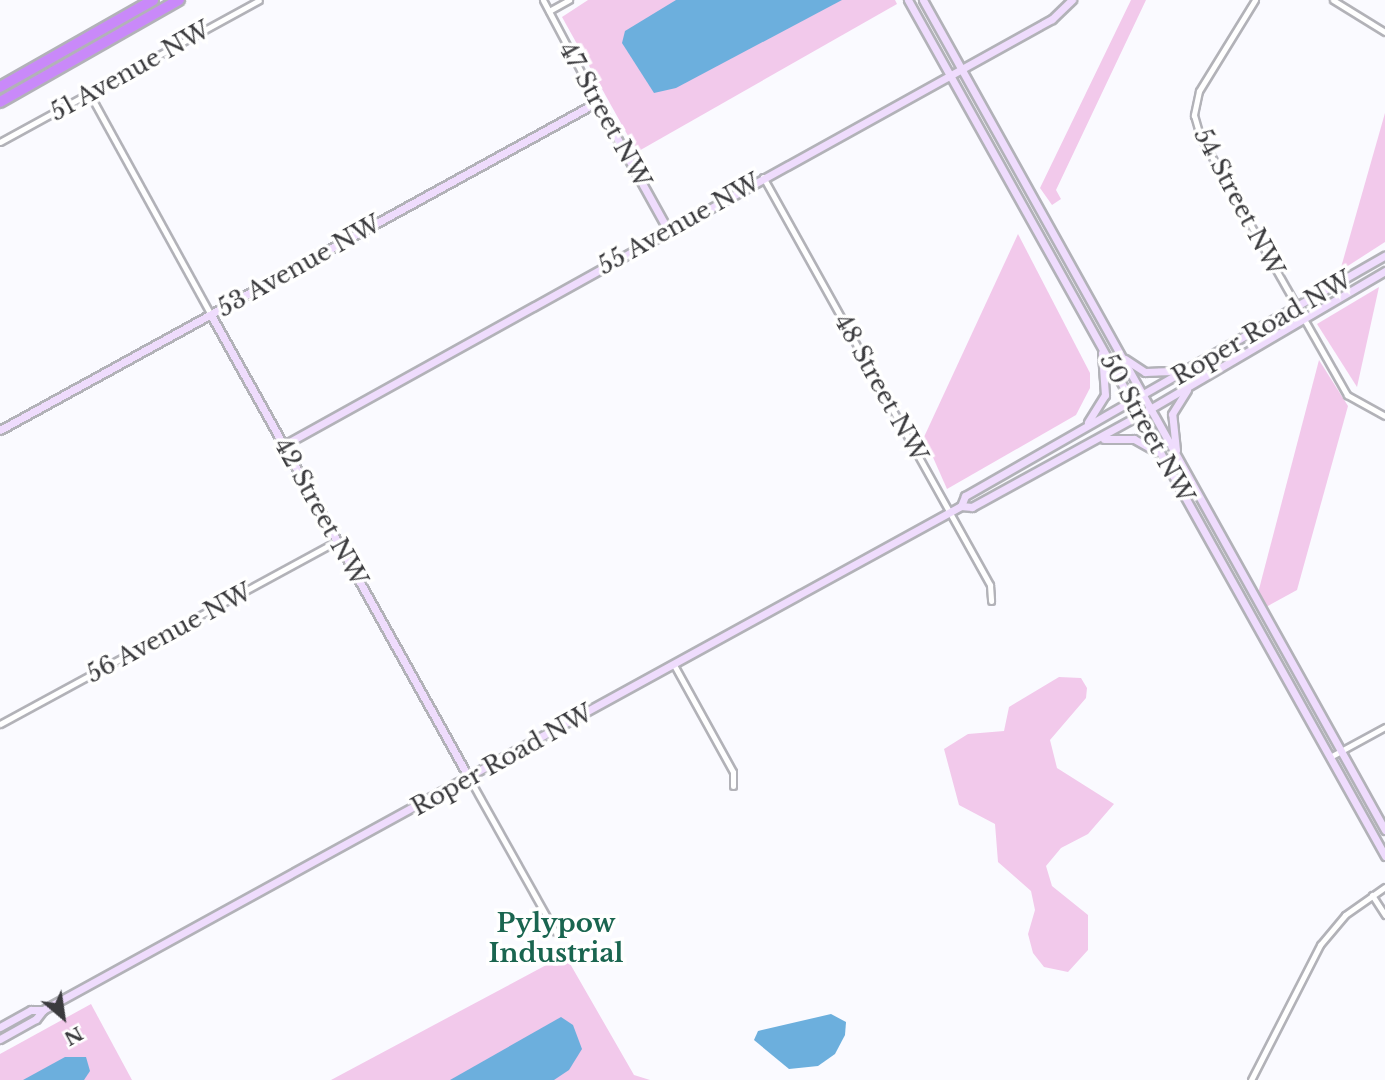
<!DOCTYPE html>
<html>
<head>
<meta charset="utf-8">
<style>
  body { margin:0 }
  #map { position:relative; width:1385px; height:1080px; overflow:hidden; background:#fafaff; font-family:"Libre Baskerville",serif }
  div>[style] { position:absolute }
  [style*='--x'] { left:calc(var(--x)*1px); top:calc(var(--y)*1px); width:calc(var(--w)*1px); rotate:calc(var(--a)*1deg) }
  .green>* { inset:0; background:#f2c9eb }
  .water>* { inset:0; background:#6cafdd }
  .roads { filter:drop-shadow(2px 0 #b2b2b8) drop-shadow(-2px 0 #b2b2b8) drop-shadow(0 2px #b2b2b8) drop-shadow(0 -2px #b2b2b8) }
  .street>* { height:5px; margin:-2.5px; padding:0 2.5px; transform-origin:2.5px; border-radius:2.5px; background:#fff }
  .secondary>* { height:7px; margin:-3.5px; padding:0 3.5px; transform-origin:3.5px; border-radius:3.5px; background:#efdcfd }
  .highway>* { height:10px; margin:-5px; padding:0 5px; transform-origin:5px; border-radius:5px; background:#c989f9 }
  span { translate:-50% -50%; white-space:nowrap; text-align:center; line-height:1.15; -webkit-text-stroke:7px #fff; paint-order:stroke }
  .street-label { font-size:24px; color:#3b3b3e }
  .neighbourhood-label { font-size:26px; color:#1a6550; font-weight:700 }
  .north { position:absolute; left:28px; top:982px; width:70px; height:70px; -webkit-text-stroke:5px #fff; paint-order:stroke; rotate:151deg; font-size:19px; font-weight:700; line-height:28px; text-align:center; color:#3b3b3e }
  .north::after { content:''; display:block; margin:auto; width:24px; height:32px; background:#3b3b3e; clip-path:polygon(50% 0,100% 100%,50% 72%,0 100%) }
</style>
</head>
<body>
<div id="map">
  <div class="green">
    <i style="clip-path:polygon(588px 0,895px 0,897px 4px,637px 152px,562px 17px)"></i>
    <i style="clip-path:polygon(1131px 0,1146px 0,1056px 190px,1061px 199px,1052px 205px,1040px 188px)"></i>
    <i style="clip-path:polygon(1385px 113px,1385px 242px,1340px 271px)"></i>
    <i style="clip-path:polygon(1018px 234px,1090px 373px,1090px 388px,1076px 415px,947px 489px,924px 437px)"></i>
    <i style="clip-path:polygon(1379px 287px,1357px 387px,1317px 324px)"></i>
    <i style="clip-path:polygon(1319px 360px,1348px 406px,1297px 590px,1266px 607px,1258px 593px)"></i>
    <i style="clip-path:polygon(1059px 677px,1081px 678px,1087px 688px,1086px 698px,1050px 740px,1057px 768px,1114px 804px,1088px 834px,1061px 848px,1046px 866px,1052px 886px,1088px 915px,1088px 950px,1068px 972px,1044px 967px,1033px 953px,1028px 934px,1035px 910px,1031px 891px,998px 862px,995px 824px,959px 805px,944px 749px,968px 734px,1004px 731px,1009px 707px)"></i>
    <i style="clip-path:polygon(565px 955px,634px 1075px,650px 1080px,331px 1080px)"></i>
    <i style="clip-path:polygon(91px 1004px,132px 1080px,0 1080px,0 1054px)"></i>
  </div>
  <div class="water">
    <i style="clip-path:polygon(676px 0,842px 0,676px 88px,654px 93px,622px 43px,625px 31px)"></i>
    <i style="clip-path:polygon(831px 1014px,846px 1022px,845px 1035px,835px 1054px,818px 1066px,789px 1069px,754px 1040px,758px 1031px)"></i>
    <i style="clip-path:polygon(561px 1017px,573px 1025px,582px 1049px,569px 1070px,554px 1080px,450px 1080px)"></i>
    <i style="clip-path:polygon(65px 1057px,86px 1057px,90px 1071px,84px 1080px,23px 1080px)"></i>
  </div>
  <div class="roads">
    <div class="street">
      <i style="--x:543;--y:0;--w:115;--a:62.1"></i>
      <i style="--x:1255;--y:0;--w:107;--a:121.6"></i>
      <i style="--x:1199;--y:91;--w:25;--a:102"></i>
      <i style="--x:1194;--y:115;--w:22;--a:74"></i>
      <i style="--x:1200;--y:136;--w:298;--a:60.4"></i>
      <i style="--x:1347;--y:395;--w:43;--a:28.9"></i>
      <i style="--x:1333;--y:0;--w:61;--a:31.6"></i>
      <i style="--x:549;--y:11;--w:23;--a:-29"></i>
      <i style="--x:89;--y:93;--w:253;--a:61.2"></i>
      <i style="--x:0;--y:142;--w:295;--a:-28.7"></i>
      <i style="--x:763;--y:177;--w:467;--a:60.9"></i>
      <i style="--x:990;--y:585;--w:16;--a:86"></i>
      <i style="--x:674;--y:665;--w:122;--a:61.1"></i>
      <i style="--x:733;--y:772;--w:14;--a:90"></i>
      <i style="--x:0;--y:724;--w:383;--a:-28.5"></i>
      <i style="--x:1330;--y:757;--w:63;--a:-28.6"></i>
      <i style="--x:469;--y:778;--w:176;--a:60.7"></i>
      <i style="--x:1372;--y:895;--w:24;--a:57"></i>
      <i style="--x:1251;--y:1080;--w:152;--a:-62.9"></i>
      <i style="--x:1320;--y:945;--w:39;--a:-50"></i>
      <i style="--x:1345;--y:915;--w:49;--a:-35"></i>
    </div>
    <div class="secondary">
      <i style="--x:908;--y:0;--w:980;--a:60.87"></i>
      <i style="--x:923;--y:0;--w:950;--a:60.9"></i>
      <i style="--x:211;--y:315;--w:530;--a:60.87"></i>
      <i style="--x:1125;--y:359;--w:24;--a:33"></i>
      <i style="--x:1145;--y:372;--w:37;--a:-2"></i>
      <i style="--x:1088;--y:422;--w:32;--a:-58"></i>
      <i style="--x:1105;--y:395;--w:42;--a:-94.1"></i>
      <i style="--x:0;--y:430;--w:681;--a:-28.78"></i>
      <i style="--x:597;--y:102;--w:146;--a:61"></i>
      <i style="--x:1104;--y:439;--w:30;--a:0"></i>
      <i style="--x:1134;--y:439;--w:26;--a:29"></i>
      <i style="--x:284;--y:445;--w:878;--a:-29.02"></i>
      <i style="--x:1052;--y:19;--w:28;--a:-44"></i>
      <i style="--x:1176;--y:450;--w:36;--a:-96"></i>
      <i style="--x:1172;--y:414;--w:28;--a:-58"></i>
      <i style="--x:961;--y:506;--w:11;--a:-68"></i>
      <i style="--x:965;--y:496;--w:484;--a:-29.8"></i>
      <i style="--x:0;--y:1027;--w:35;--a:-29"></i>
      <i style="--x:31;--y:1010;--w:12;--a:0"></i>
      <i style="--x:0;--y:1039;--w:41;--a:-29.1"></i>
      <i style="--x:36;--y:1019;--w:11;--a:-52"></i>
      <i style="--x:43;--y:1010;--w:1047;--a:-28.77"></i>
      <i style="--x:961;--y:506;--w:11;--a:5"></i>
      <i style="--x:972;--y:507;--w:203;--a:-28.8"></i>
      <i style="--x:1150;--y:409;--w:273;--a:-30.4"></i>
    </div>
    <div class="highway">
      <i style="--x:0;--y:87;--w:176;--a:-29.6"></i>
      <i style="--x:0;--y:102;--w:206;--a:-29.7"></i>
    </div>
  </div>
  <div class="street-label">
    <span style="left:130px;top:71px;rotate:-29deg">51 Avenue NW</span>
    <span style="left:605px;top:115px;rotate:61deg">47 Street NW</span>
    <span style="left:1239px;top:202px;rotate:62deg">54 Street NW</span>
    <span style="left:679px;top:224px;rotate:-29deg">55 Avenue NW</span>
    <span style="left:299px;top:266px;rotate:-29deg">53 Avenue NW</span>
    <span style="left:1262px;top:328px;rotate:-30deg">Roper Road NW</span>
    <span style="left:881px;top:388px;rotate:61deg">48 Street NW</span>
    <span style="left:1147px;top:428px;rotate:61deg">50 Street NW</span>
    <span style="left:321px;top:512px;rotate:61deg">42 Street NW</span>
    <span style="left:169px;top:633px;rotate:-28deg">56 Avenue NW</span>
    <span style="left:502px;top:760px;rotate:-29deg">Roper Road NW</span>
  </div>
  <div class="neighbourhood-label">
    <span style="left:556px;top:939px">Pylypow<br>Industrial</span>
  </div>
  <div class="north">N</div>
</div>
</body>
</html>
